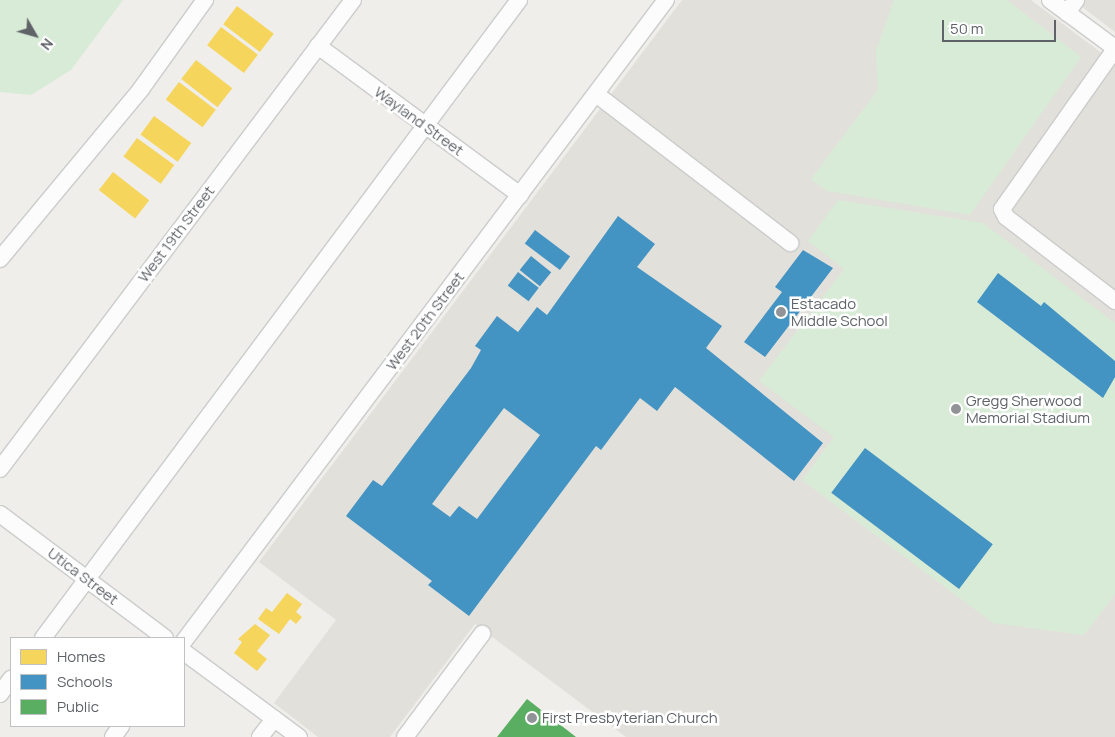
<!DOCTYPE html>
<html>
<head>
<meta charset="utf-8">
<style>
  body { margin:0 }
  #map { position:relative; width:1115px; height:737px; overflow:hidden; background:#efeeea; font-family:Manrope,sans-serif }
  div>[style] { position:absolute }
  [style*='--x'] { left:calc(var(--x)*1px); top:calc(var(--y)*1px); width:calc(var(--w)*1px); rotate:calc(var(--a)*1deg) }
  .education>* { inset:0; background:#e2e0da }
  .green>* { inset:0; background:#d8ebd6 }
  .homes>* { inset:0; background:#f6d55c; transform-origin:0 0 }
  .schools>* { inset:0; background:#4393c3; transform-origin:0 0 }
  .public>* { inset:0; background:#5aae61 }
  .roads { filter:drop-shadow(1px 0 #cbcccc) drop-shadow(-1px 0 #cbcccc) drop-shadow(0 1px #cbcccc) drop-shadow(0 -1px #cbcccc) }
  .minor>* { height:16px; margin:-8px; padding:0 8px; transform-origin:8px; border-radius:8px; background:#fdfcfc }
  .dots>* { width:14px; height:14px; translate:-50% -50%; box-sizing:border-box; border:2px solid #fff; border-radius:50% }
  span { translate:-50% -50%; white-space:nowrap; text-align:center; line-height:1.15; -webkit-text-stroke:5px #fff; paint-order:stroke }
  .street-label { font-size:15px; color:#5f6368 }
  .poi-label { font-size:15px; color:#5f6368 }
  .left { translate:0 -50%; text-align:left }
  .legend { position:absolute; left:10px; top:637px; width:175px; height:90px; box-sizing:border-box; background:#fff; border:1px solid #bfc1c3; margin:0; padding:6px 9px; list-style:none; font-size:15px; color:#5f6368 }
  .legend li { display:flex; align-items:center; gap:10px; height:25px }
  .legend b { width:25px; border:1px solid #bfc1c3 }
  .north { position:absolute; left:10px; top:10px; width:50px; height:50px; -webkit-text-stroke:4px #fff; paint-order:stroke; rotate:128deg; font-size:14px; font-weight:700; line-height:20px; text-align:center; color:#5f6368 }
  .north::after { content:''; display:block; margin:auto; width:18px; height:22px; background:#5f6368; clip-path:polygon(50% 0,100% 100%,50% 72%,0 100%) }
  .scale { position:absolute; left:942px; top:20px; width:114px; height:22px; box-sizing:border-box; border:2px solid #5f6368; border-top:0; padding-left:6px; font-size:15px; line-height:18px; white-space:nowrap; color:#5f6368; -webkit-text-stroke:4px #fff; paint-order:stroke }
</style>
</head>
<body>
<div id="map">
  <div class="education">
    <i style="clip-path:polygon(682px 0,1031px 0,1115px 63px,1115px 737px,626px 737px,475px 624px,390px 737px,318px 737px,274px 703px,336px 620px,259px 562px)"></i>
    <i style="clip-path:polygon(1073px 0,1115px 0,1115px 32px)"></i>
  </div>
  <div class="green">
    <i style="clip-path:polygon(0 0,123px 0,71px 70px,31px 95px,0 92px)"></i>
    <i style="clip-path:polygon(894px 0,1007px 0,1081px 57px,970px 215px,827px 191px,811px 179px,878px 90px,876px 51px)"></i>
    <i style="clip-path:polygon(838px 200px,983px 223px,1115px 323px,1115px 594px,1084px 635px,993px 623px,802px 480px,834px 437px,759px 381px,844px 269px,808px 241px)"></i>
  </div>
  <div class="homes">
    <i style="left:237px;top:6px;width:46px;height:23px;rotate:37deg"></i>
    <i style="left:221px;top:27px;width:46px;height:23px;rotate:37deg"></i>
    <i style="left:196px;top:60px;width:46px;height:24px;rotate:38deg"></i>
    <i style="left:179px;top:82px;width:46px;height:22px;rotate:37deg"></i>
    <i style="left:154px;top:116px;width:46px;height:23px;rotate:36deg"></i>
    <i style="left:137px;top:138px;width:46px;height:23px;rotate:36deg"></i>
    <i style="left:113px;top:172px;width:46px;height:23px;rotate:38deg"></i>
    <i style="clip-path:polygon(287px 593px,302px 604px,296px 612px,302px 617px,296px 624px,290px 619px,279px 634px,258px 619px,266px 608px,272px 612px)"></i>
    <i style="clip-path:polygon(255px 624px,270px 635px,257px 651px,267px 659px,257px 671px,234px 653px,242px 642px,238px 639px)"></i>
  </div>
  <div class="schools">
    <i style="clip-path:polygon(evenodd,618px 216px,655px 244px,637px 267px,722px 326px,706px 348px,823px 443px,794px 481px,675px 387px,657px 411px,640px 398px,601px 450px,596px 446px,469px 616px,428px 585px,432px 581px,346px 516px,373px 480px,382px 486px,471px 368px,481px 350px,475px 346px,497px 316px,518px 332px,537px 307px,547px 315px,618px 216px,504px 408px,540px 435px,477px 519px,459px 506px,450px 517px,432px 504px,504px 408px)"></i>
    <i style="left:535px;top:230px;width:44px;height:17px;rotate:37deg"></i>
    <i style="clip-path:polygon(803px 250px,833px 268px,765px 357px,744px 342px,782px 292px,775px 287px)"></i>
    <i style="left:531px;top:256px;width:26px;height:18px;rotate:39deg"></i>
    <i style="left:518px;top:272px;width:26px;height:17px;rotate:37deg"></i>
    <i style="clip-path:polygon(998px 273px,1041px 306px,1044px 302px,1115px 361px,1115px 377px,1103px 398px,977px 302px)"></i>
    <i style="left:865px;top:448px;width:160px;height:56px;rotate:37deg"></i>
  </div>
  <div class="public">
    <i style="clip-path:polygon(527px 699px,576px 737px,497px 737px)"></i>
  </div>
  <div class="roads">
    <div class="minor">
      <i style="--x:1050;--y:0;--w:81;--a:36.4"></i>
      <i style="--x:1067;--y:13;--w:16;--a:-55"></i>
      <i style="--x:318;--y:46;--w:251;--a:36.4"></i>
      <i style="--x:1115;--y:49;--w:196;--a:125.2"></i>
      <i style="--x:1002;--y:209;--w:9;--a:63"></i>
      <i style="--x:1006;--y:217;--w:138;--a:37.6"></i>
      <i style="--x:596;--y:94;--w:245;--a:37.5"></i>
      <i style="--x:0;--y:259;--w:221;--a:-50.3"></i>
      <i style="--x:141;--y:89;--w:110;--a:-54.3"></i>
      <i style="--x:0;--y:469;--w:587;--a:-53.03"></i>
      <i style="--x:0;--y:514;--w:206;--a:36.9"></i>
      <i style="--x:43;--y:638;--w:796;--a:-53.27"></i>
      <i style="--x:184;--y:641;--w:802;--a:-53.06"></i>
      <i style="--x:184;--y:652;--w:143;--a:36.5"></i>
      <i style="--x:0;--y:694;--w:19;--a:-54"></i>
      <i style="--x:113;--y:737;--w:14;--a:-54"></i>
      <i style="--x:260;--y:737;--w:23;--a:-52"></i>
      <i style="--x:405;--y:737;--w:129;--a:-53.2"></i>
    </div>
  </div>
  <div class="dots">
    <i style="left:781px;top:312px;background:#919496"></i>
    <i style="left:956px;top:409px;background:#919496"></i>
    <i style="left:532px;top:718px;background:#919496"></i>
  </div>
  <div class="street-label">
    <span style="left:419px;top:121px;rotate:36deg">Wayland Street</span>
    <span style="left:176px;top:234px;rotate:-53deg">West 19th Street</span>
    <span style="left:425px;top:321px;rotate:-53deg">West 20th Street</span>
    <span style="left:83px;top:576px;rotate:37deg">Utica Street</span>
  </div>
  <div class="poi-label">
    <span class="left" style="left:791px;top:312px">Estacado<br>Middle School</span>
    <span class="left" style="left:966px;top:409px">Gregg Sherwood<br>Memorial Stadium</span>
    <span class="left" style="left:542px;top:718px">First Presbyterian Church</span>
  </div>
  <ul class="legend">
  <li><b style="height:14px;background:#f6d55c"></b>Homes</li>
  <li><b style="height:14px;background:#4393c3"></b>Schools</li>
  <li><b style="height:14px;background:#5aae61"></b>Public</li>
  </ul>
  <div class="north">N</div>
  <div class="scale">50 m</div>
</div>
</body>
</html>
